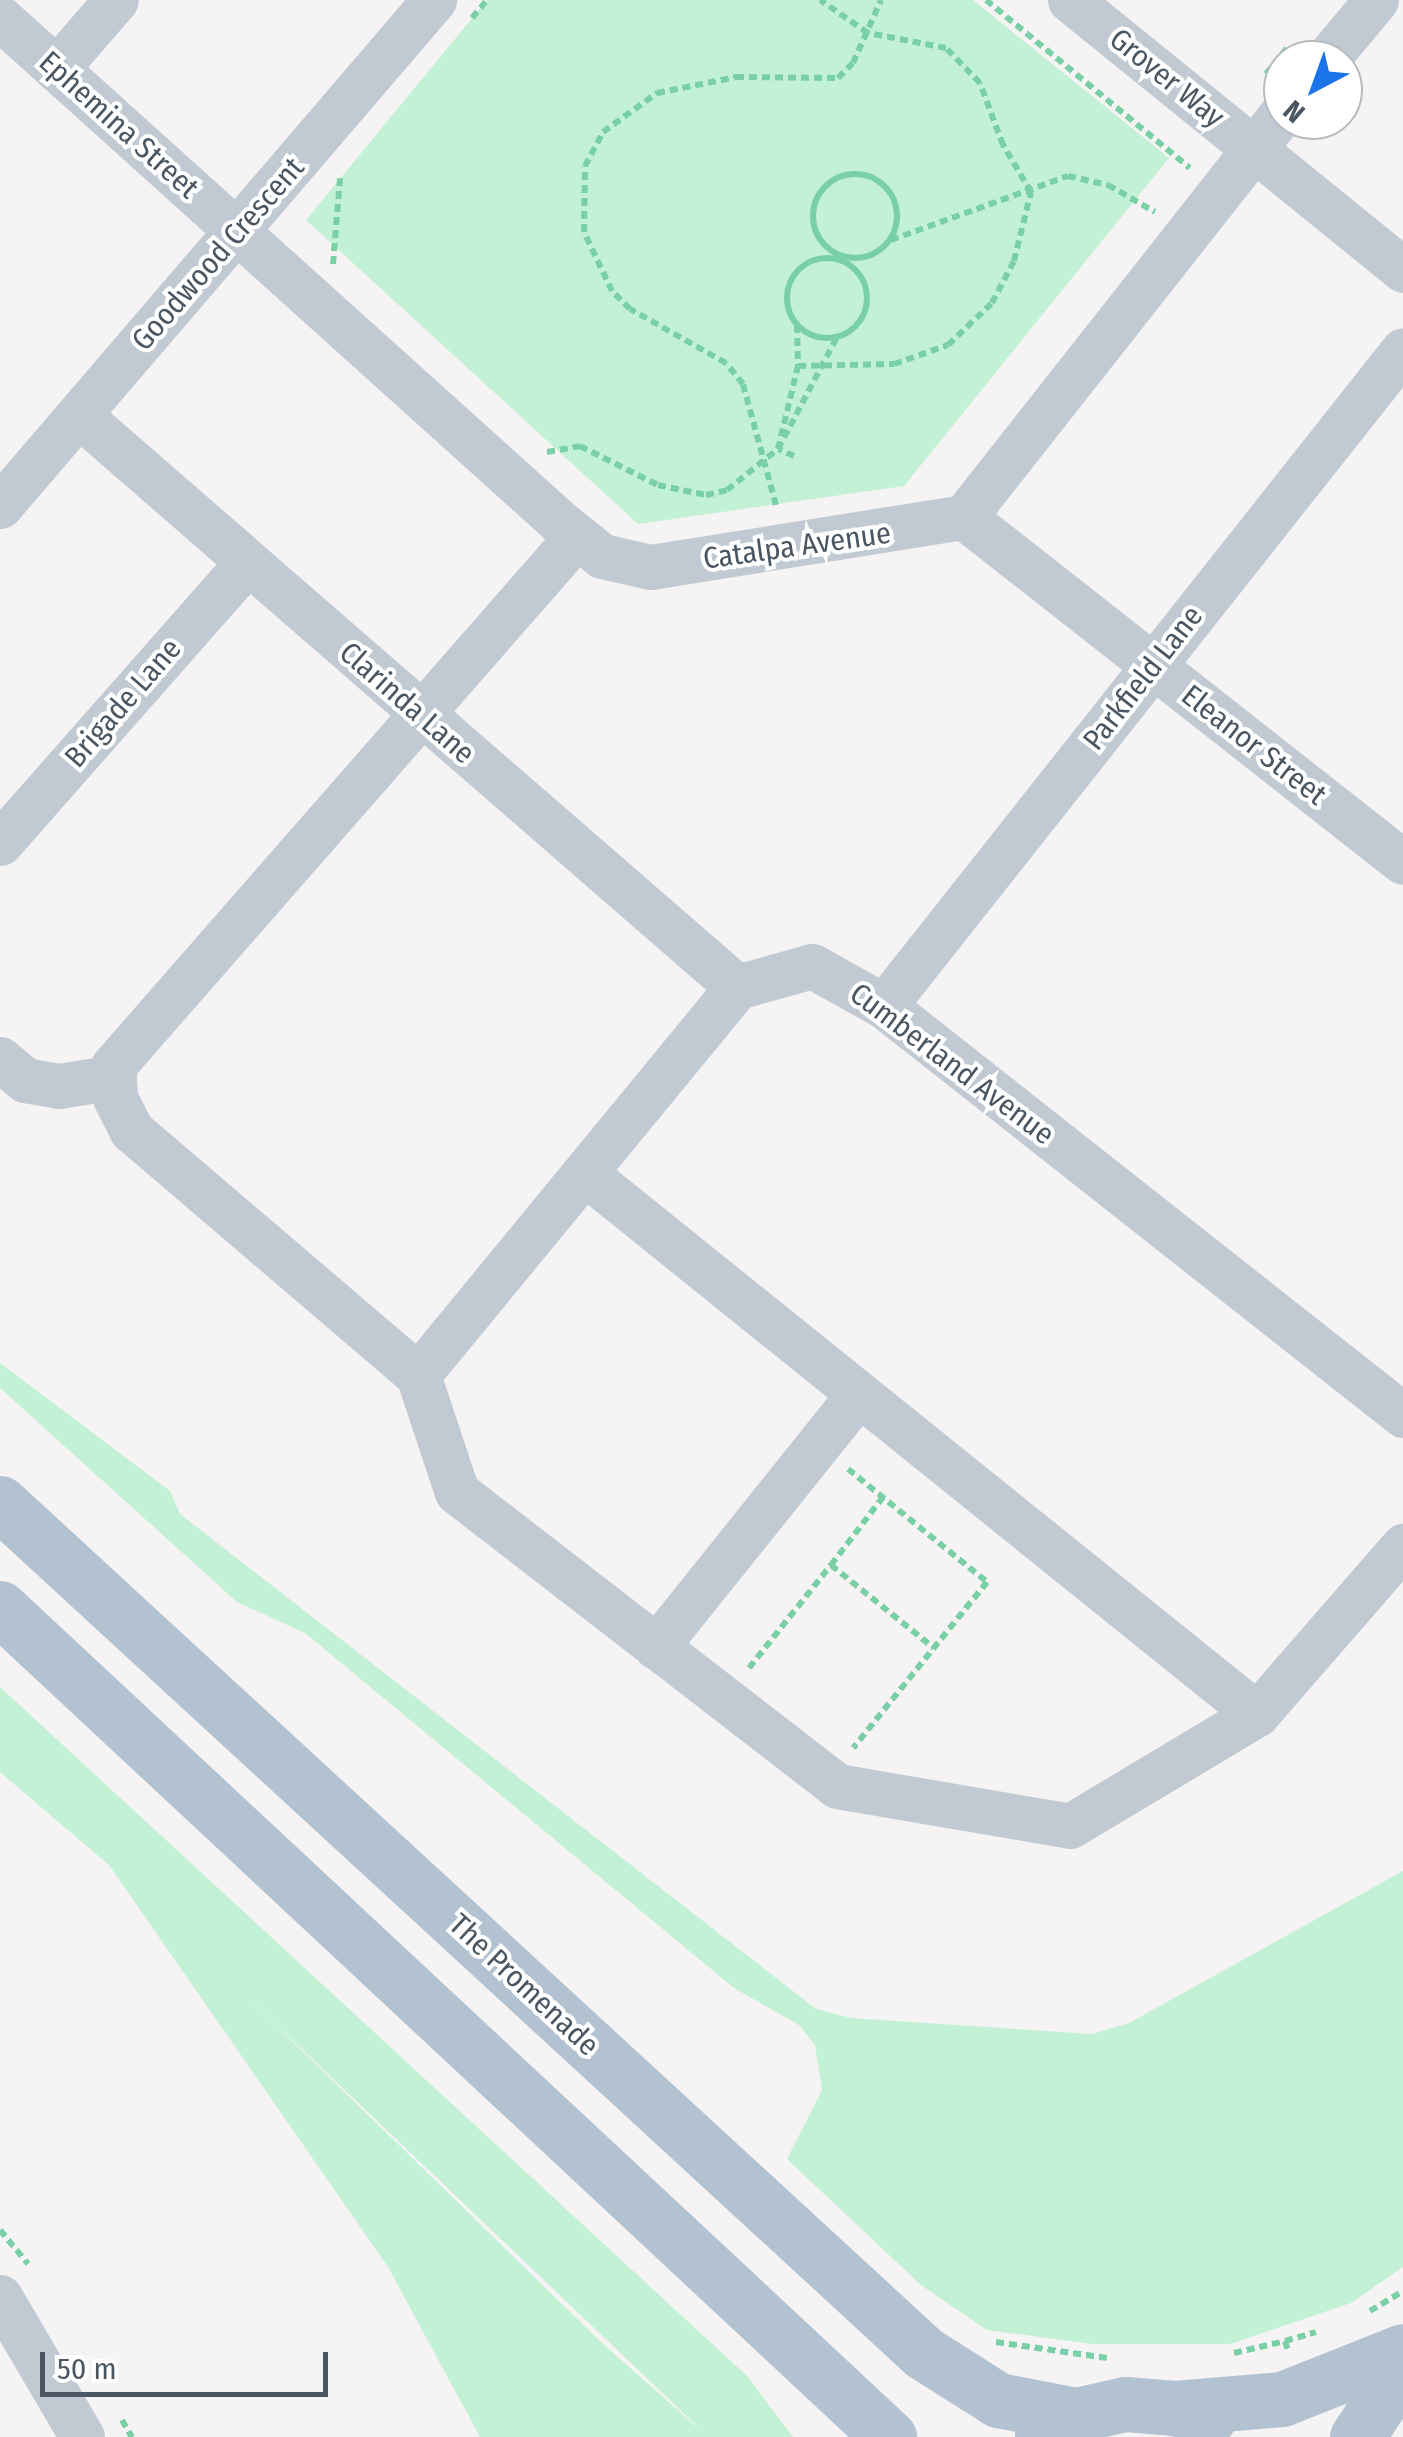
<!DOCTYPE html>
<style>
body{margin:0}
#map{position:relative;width:1403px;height:2437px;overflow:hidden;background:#f5f3f3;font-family:"Fira Sans Condensed",sans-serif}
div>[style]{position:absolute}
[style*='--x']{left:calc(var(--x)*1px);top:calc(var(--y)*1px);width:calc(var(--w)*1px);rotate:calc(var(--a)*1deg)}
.green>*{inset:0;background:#c3f1d5}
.path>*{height:6px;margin-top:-3px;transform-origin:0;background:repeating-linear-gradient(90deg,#7ad0a6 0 8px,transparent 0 13px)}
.path>.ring{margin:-3px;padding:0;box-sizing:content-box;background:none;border:6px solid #7ad0a6;border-radius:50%}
.minor>*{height:45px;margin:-22.5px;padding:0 22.5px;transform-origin:22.5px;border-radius:22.5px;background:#c1cad2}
.major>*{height:55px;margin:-27.5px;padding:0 27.5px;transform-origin:27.5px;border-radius:27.5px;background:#b3c2d1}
span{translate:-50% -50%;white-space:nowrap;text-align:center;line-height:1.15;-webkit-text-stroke:8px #fff;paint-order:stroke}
.street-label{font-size:30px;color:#4a5661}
.north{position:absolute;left:1263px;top:40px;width:100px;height:100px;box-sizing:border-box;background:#fff;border:2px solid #b7bbc0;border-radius:50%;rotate:221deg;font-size:28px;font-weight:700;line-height:40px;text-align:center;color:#4a5661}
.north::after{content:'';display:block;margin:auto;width:35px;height:45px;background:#1a73e8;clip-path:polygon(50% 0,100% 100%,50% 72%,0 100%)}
.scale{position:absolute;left:40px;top:2352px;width:288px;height:45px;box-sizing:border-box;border:5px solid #4a5661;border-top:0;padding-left:12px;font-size:30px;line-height:35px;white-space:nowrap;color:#4a5661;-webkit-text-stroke:8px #fff;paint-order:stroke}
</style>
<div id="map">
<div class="green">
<i style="clip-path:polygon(487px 0,973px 0,1169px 158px,904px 486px,638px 524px,306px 220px)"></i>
<i style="clip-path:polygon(0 1363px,170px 1491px,180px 1514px,816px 2009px,851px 2018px,1092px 2034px,1129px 2023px,1403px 1871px,1403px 2267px,1351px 2303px,1230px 2344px,1092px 2344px,987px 2330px,921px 2285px,787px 2159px,822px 2090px,815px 2045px,799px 2025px,734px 1988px,305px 1633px,237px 1602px,0 1388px)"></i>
<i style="clip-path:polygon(evenodd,0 1687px,747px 2376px,793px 2437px,480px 2437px,388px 2267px,109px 1865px,0 1772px,0 1687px,244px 1994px,698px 2427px,698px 2428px,603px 2344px,244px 1994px)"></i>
</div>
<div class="path">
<i style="--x:986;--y:0;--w:264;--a:39.5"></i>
<i style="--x:472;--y:18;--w:23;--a:-50"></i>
<i style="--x:1266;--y:74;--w:33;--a:-51"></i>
<i class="ring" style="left:813px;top:174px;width:78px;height:78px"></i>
<i style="--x:891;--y:240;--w:188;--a:-19.9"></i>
<i style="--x:1068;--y:176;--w:41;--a:12.7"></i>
<i style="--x:1108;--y:185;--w:54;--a:29.9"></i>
<i class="ring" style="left:787px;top:258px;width:74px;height:74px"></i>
<i style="--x:333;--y:264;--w:86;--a:-85.3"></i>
<i style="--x:797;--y:325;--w:41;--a:88.6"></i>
<i style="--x:798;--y:366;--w:96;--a:-1.2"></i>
<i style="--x:894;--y:364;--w:57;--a:-19.4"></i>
<i style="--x:948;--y:345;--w:61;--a:-43.7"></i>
<i style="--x:992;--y:303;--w:47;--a:-62.4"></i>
<i style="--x:1014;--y:261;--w:71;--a:-76.2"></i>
<i style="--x:1031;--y:192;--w:55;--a:-120.8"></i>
<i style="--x:1003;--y:145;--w:66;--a:-110.4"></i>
<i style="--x:980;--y:83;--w:49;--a:-134.2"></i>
<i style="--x:946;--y:48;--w:79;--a:-169.1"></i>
<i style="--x:868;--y:33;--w:58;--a:-145.5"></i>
<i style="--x:547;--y:452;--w:34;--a:-10"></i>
<i style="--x:580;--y:446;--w:87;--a:26.6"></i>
<i style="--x:658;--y:485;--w:49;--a:11.8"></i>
<i style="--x:706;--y:495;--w:22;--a:-13"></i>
<i style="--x:727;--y:490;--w:65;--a:-38.8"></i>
<i style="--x:778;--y:449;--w:127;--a:-62.2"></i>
<i style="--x:794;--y:456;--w:17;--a:-156"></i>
<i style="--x:778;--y:449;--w:85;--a:-76.5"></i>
<i style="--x:776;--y:505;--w:125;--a:-105.3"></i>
<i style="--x:743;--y:384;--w:27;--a:-129"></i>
<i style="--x:726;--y:363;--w:110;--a:-150.6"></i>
<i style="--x:630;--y:309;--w:25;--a:-135"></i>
<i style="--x:612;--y:291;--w:65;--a:-115.4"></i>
<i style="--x:584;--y:232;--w:66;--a:-89.1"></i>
<i style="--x:585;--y:166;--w:38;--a:-62"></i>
<i style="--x:603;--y:132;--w:67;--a:-35.8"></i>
<i style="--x:657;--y:93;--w:81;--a:-11.4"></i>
<i style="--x:736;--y:77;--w:102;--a:0.6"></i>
<i style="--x:838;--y:78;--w:21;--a:-45"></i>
<i style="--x:853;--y:63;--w:69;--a:-66"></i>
<i style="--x:848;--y:1469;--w:179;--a:39.1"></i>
<i style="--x:987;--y:1582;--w:213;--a:128.9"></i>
<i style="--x:831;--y:1565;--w:86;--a:-52.6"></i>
<i style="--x:749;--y:1668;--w:132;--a:-51.5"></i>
<i style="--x:831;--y:1565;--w:132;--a:38.9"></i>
<i style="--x:0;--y:2230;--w:44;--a:50.5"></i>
<i style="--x:1370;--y:2311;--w:39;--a:-31"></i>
<i style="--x:1285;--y:2341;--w:32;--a:-16"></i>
<i style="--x:996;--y:2342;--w:112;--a:8.2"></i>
<i style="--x:1234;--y:2353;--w:52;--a:-13.2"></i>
<i style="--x:1285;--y:2341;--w:10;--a:73"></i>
<i style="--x:122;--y:2420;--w:20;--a:60"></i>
</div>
<div class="minor">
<i style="--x:1070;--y:0;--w:429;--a:39"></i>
<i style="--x:0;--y:18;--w:756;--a:42"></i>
<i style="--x:562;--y:524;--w:51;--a:38.7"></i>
<i style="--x:602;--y:556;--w:50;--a:12.7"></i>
<i style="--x:651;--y:567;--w:317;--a:-9.1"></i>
<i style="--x:964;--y:517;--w:516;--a:-51.77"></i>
<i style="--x:1326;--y:60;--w:78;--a:-50.2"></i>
<i style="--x:56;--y:69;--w:91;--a:-49"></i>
<i style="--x:79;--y:415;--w:872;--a:41"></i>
<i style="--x:0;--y:506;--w:667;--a:-49.38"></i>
<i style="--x:964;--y:517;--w:558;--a:38.16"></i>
<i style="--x:577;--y:536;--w:704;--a:131.2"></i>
<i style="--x:113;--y:1066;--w:32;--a:86"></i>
<i style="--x:115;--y:1098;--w:36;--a:63"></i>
<i style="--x:131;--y:1130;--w:377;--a:40.5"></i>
<i style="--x:418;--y:1375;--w:123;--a:71.6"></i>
<i style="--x:457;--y:1492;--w:480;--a:37.7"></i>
<i style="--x:837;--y:1786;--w:236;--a:9.7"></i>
<i style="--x:1070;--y:1826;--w:218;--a:-30.9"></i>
<i style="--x:1257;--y:1714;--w:223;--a:-49"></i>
<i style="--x:0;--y:843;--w:373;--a:-48.6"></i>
<i style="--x:884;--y:1006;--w:836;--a:-51.65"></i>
<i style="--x:0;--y:1059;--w:33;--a:40"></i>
<i style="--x:25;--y:1080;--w:35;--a:10"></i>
<i style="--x:59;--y:1086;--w:56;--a:-9.3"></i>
<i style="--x:587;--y:1175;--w:860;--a:38.82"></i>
<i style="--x:418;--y:1375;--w:502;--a:-50.57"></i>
<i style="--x:737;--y:987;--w:78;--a:-15.6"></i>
<i style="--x:812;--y:966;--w:82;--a:29.1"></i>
<i style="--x:884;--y:1006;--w:661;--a:38.24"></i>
<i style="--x:656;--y:1647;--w:324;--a:-51.3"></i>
<i style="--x:0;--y:2297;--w:162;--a:59.6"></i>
</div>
<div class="major">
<i style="--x:0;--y:1503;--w:1255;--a:42.61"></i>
<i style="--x:924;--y:2353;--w:88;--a:32.4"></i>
<i style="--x:998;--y:2400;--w:79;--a:10.9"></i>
<i style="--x:0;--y:1608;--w:1216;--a:43"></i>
<i style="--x:1175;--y:2408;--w:107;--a:-4.8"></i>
<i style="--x:1282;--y:2399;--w:130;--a:-21.6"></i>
<i style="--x:1042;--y:2433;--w:38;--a:-28"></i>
<i style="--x:1076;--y:2415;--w:50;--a:-12.7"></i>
<i style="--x:1125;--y:2404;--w:50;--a:4.6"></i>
<i style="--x:1175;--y:2408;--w:35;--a:18"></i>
<i style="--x:1357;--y:2437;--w:83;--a:-56.3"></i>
</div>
<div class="street-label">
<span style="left:1167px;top:78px;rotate:39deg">Grover Way</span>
<span style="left:119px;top:125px;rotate:42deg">Ephemina Street</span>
<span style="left:218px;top:254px;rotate:-49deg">Goodwood Crescent</span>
<span style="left:797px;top:546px;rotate:-8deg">Catalpa Avenue</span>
<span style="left:1143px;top:678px;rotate:-52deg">Parkfield Lane</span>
<span style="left:123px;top:703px;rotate:-49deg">Brigade Lane</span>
<span style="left:407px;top:703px;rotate:41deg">Clarinda Lane</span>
<span style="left:1254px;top:745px;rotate:38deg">Eleanor Street</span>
<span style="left:952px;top:1064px;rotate:37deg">Cumberland Avenue</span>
<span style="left:524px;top:1985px;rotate:43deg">The Promenade</span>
</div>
<div class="north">N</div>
<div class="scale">50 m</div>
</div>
